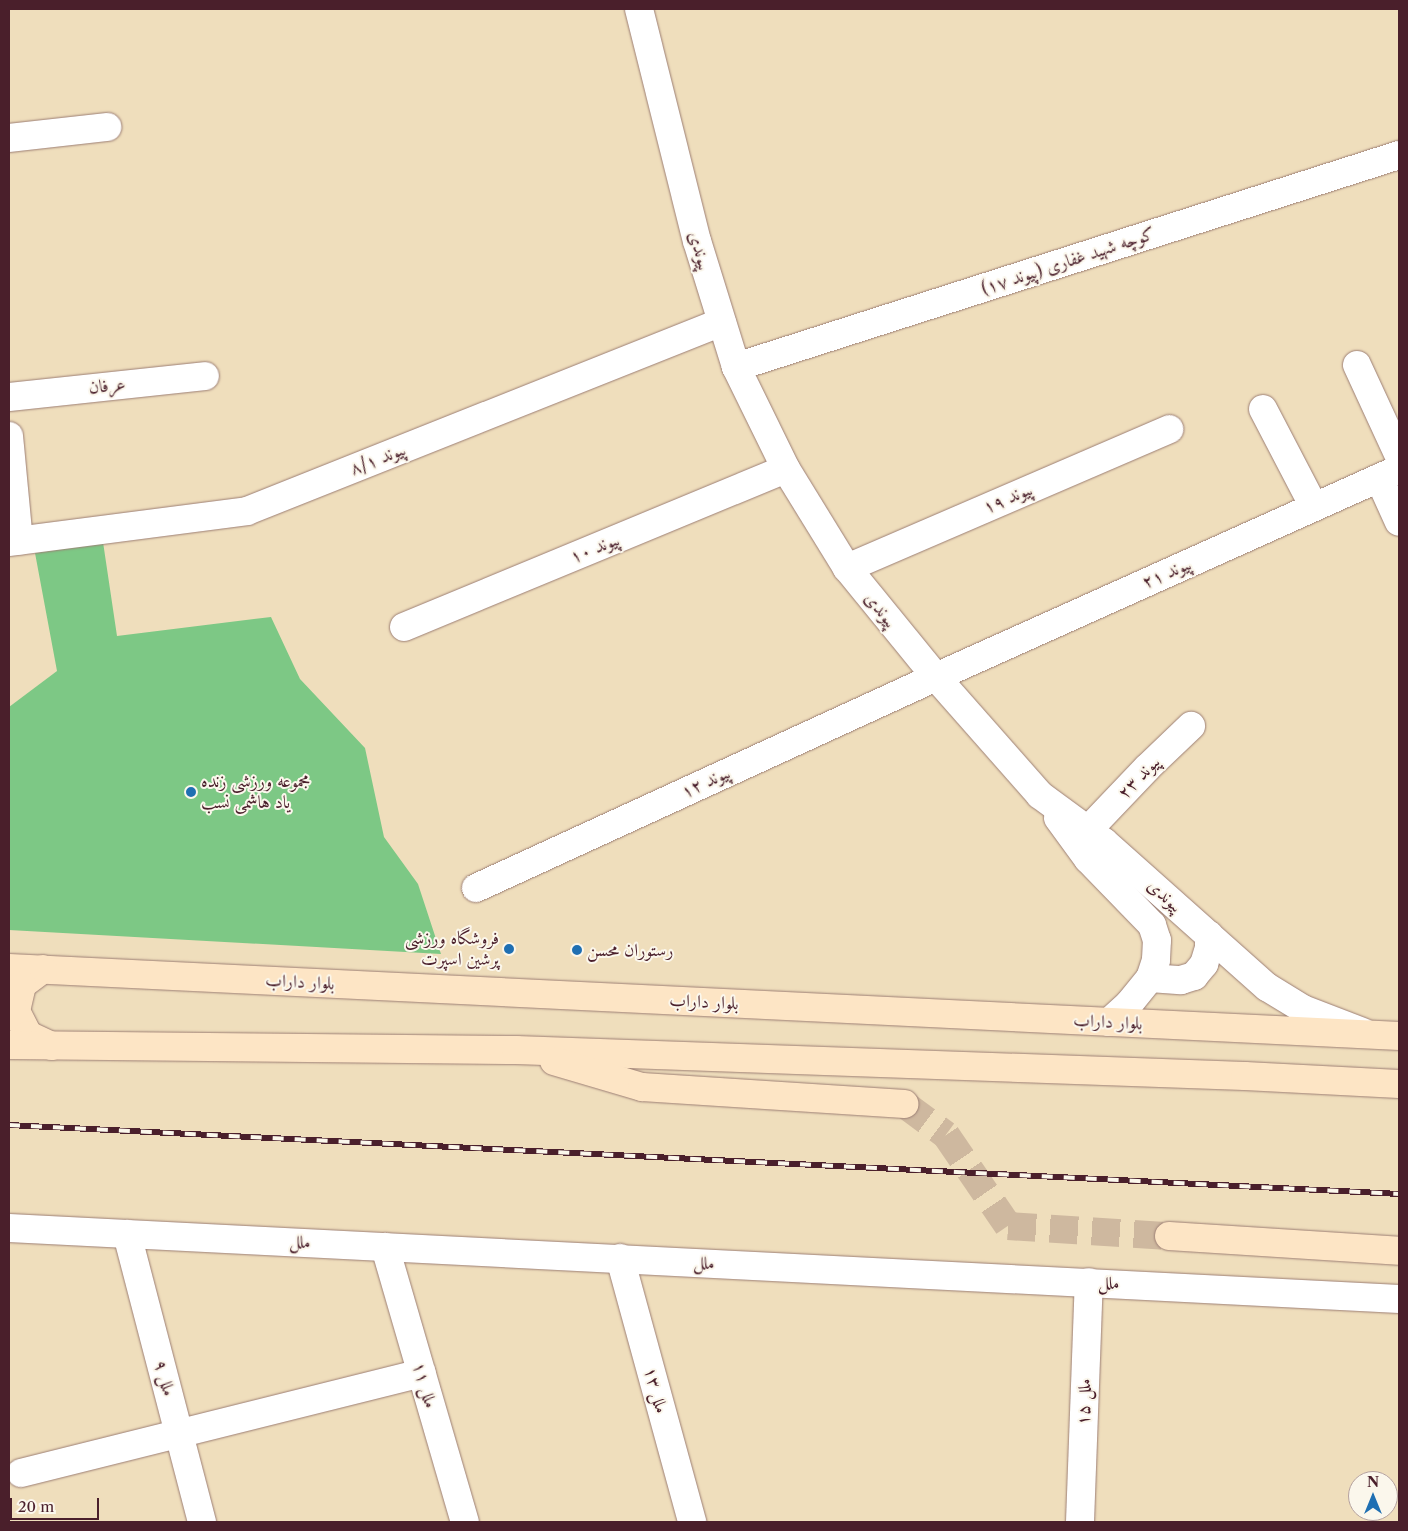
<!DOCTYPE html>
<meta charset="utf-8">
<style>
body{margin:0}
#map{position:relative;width:1408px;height:1531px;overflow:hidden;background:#efdebc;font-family:"Libre Caslon Text",Amiri,serif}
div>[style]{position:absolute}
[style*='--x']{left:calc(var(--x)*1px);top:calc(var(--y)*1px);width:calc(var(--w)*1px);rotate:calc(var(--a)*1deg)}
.green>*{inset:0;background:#7dc885}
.secondary-tunnel>*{height:28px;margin-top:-14px;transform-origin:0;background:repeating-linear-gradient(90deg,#ceb89f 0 28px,transparent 0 42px)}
.roads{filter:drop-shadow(0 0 1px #9c7e74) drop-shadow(0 0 1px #9c7e74)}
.minor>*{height:28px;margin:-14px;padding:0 14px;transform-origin:14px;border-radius:14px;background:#fff}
.tertiary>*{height:28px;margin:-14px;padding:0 14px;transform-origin:14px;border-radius:14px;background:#fff}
.secondary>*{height:28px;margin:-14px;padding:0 14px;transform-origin:14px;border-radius:14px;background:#fde5c5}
.rail>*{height:5.5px;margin-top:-2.75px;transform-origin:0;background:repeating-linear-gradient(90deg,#fbf7ec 0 11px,#4a1f2b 0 22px);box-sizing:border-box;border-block:1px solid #4a1f2b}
.dots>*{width:14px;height:14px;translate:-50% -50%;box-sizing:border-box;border:2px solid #fbf7ec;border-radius:50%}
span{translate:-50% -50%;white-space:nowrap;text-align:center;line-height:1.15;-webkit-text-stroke:4px #fbf7ec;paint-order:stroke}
.street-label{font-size:18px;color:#4a1f2b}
.poi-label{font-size:18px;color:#4a1f2b}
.left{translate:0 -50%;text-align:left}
.right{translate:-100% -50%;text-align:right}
.frame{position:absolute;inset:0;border:10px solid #4a1f2b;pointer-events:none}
.north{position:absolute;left:1348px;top:1471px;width:50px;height:50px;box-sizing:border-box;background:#fbf7ec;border:1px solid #b4a19f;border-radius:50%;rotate:0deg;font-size:14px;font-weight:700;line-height:20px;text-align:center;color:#4a1f2b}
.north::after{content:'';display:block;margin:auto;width:18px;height:22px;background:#1f6fb2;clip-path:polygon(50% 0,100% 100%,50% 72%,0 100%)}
.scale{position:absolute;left:10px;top:1498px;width:89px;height:22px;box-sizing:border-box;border:2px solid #4a1f2b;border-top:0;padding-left:6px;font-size:15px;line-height:18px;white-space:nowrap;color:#4a1f2b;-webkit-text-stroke:4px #fbf7ec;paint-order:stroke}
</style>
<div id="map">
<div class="green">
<i style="clip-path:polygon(103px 542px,117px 636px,271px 617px,300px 679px,365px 748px,384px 837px,418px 884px,441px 954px,9px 930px,9px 707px,57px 671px,35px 553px)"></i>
</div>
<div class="secondary-tunnel">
<i style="--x:904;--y:1104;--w:52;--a:36.4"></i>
<i style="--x:946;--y:1135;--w:110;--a:55.7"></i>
<i style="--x:1008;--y:1226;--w:161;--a:3.6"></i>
</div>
<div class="roads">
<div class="minor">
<i style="--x:9;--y:138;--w:99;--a:-6.4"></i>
<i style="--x:1357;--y:365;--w:100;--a:65.2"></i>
<i style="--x:736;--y:367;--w:696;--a:-17.73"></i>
<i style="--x:9;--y:397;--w:197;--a:-6.1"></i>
<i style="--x:1263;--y:409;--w:110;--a:62.5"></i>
<i style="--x:9;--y:436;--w:105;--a:84.6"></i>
<i style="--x:1379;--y:478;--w:48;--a:65.6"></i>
<i style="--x:9;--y:542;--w:240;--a:-7.4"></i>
<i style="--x:247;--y:511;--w:511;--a:-21.7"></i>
<i style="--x:847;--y:568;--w:351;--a:-23.3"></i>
<i style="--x:404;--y:627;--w:413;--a:-22.5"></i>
<i style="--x:1088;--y:830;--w:86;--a:-46.4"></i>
<i style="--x:1147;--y:768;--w:61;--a:-43.7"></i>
<i style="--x:476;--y:888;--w:506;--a:-24.64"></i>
<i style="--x:936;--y:677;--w:508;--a:-24.19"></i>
<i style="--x:9;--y:1228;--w:1392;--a:2.92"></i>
<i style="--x:127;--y:1234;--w:298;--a:75.4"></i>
<i style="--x:385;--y:1247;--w:286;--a:73.8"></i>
<i style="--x:620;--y:1258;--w:274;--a:74.7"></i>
<i style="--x:21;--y:1473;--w:413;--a:-14"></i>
<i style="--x:1080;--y:1522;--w:240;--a:-87.9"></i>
</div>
<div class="tertiary">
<i style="--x:639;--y:9;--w:239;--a:76"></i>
<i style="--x:697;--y:241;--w:132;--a:72.8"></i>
<i style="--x:736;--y:367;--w:114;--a:63.9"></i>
<i style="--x:786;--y:469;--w:116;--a:58.4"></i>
<i style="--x:847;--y:568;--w:141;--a:50.8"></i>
<i style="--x:936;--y:677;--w:157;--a:48.6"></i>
<i style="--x:1040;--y:795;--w:79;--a:36.3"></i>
<i style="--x:1104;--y:842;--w:218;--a:41.7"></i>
<i style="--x:1267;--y:987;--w:42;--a:31.4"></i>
<i style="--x:1303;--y:1009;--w:64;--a:21"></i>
<i style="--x:1058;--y:818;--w:51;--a:53.8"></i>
<i style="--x:1088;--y:859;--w:92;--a:45.9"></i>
<i style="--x:1152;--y:925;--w:16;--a:72"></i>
<i style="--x:1157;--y:940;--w:20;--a:93"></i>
<i style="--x:1156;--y:960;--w:19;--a:108"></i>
<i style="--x:1150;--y:978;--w:33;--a:129"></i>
<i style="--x:1129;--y:1004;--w:27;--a:138"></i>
<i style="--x:1150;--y:978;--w:31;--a:4"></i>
<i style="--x:1181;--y:980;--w:14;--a:-17"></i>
<i style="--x:1194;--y:976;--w:16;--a:-50"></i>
<i style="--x:1204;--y:964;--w:17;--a:-73"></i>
<i style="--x:1209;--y:948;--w:13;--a:-90"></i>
</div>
<div class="secondary">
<i style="--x:9;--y:968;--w:1392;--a:2.8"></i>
<i style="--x:43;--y:969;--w:26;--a:143"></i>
<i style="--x:22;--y:985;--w:27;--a:103"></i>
<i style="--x:16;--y:1011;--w:27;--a:63"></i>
<i style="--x:28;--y:1035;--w:26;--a:25"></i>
<i style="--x:9;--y:1045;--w:507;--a:0.57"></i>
<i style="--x:516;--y:1050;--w:729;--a:2.04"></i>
<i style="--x:1245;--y:1076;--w:154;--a:3"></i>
<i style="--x:554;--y:1061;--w:92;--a:16.5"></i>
<i style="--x:642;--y:1087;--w:263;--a:3.7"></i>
<i style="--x:1169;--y:1236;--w:230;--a:3.7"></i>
</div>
</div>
<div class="rail">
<i style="--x:9;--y:1125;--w:1392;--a:2.84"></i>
</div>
<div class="dots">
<i style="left:191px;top:792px;background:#1f6fb2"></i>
<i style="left:509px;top:949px;background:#1f6fb2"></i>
<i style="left:577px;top:950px;background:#1f6fb2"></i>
</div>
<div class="street-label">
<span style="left:700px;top:251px;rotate:74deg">پیوندی</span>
<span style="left:1068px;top:261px;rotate:-18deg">کوچه شهید غفاری (پیوند ۱۷)</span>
<span style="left:107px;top:386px;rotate:-6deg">عرفان</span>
<span style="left:378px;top:459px;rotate:-22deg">پیوند ۸/۱</span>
<span style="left:1008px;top:498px;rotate:-23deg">پیوند ۱۹</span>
<span style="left:595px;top:548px;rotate:-22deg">پیوند ۱۰</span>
<span style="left:1167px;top:573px;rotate:-24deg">پیوند ۲۱</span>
<span style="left:881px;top:610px;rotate:51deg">پیوندی</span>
<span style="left:1139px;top:777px;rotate:-46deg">پیوند ۲۳</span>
<span style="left:706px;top:782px;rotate:-25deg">پیوند ۱۲</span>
<span style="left:1165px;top:896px;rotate:42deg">پیوندی</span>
<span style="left:300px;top:982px;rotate:3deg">بلوار داراب</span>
<span style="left:704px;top:1002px;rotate:3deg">بلوار داراب</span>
<span style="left:1108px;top:1022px;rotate:3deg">بلوار داراب</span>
<span style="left:300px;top:1242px;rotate:3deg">ملل</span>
<span style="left:704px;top:1263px;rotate:3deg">ملل</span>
<span style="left:1109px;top:1283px;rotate:3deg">ملل</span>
<span style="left:165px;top:1378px;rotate:75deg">ملل ۹</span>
<span style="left:425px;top:1385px;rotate:74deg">ملل ۱۱</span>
<span style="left:656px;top:1390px;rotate:75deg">ملل ۱۳</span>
<span style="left:1084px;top:1402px;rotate:-88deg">ملل ۱۵</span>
</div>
<div class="poi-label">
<span class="left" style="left:201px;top:792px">مجموعه ورزشی زنده<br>یاد هاشمی نسب</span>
<span class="right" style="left:499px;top:949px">فروشگاه ورزشی<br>پرشین اسپرت</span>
<span class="left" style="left:587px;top:950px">رستوران محسن</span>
</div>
<div class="frame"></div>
<div class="north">N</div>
<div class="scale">20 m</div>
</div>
